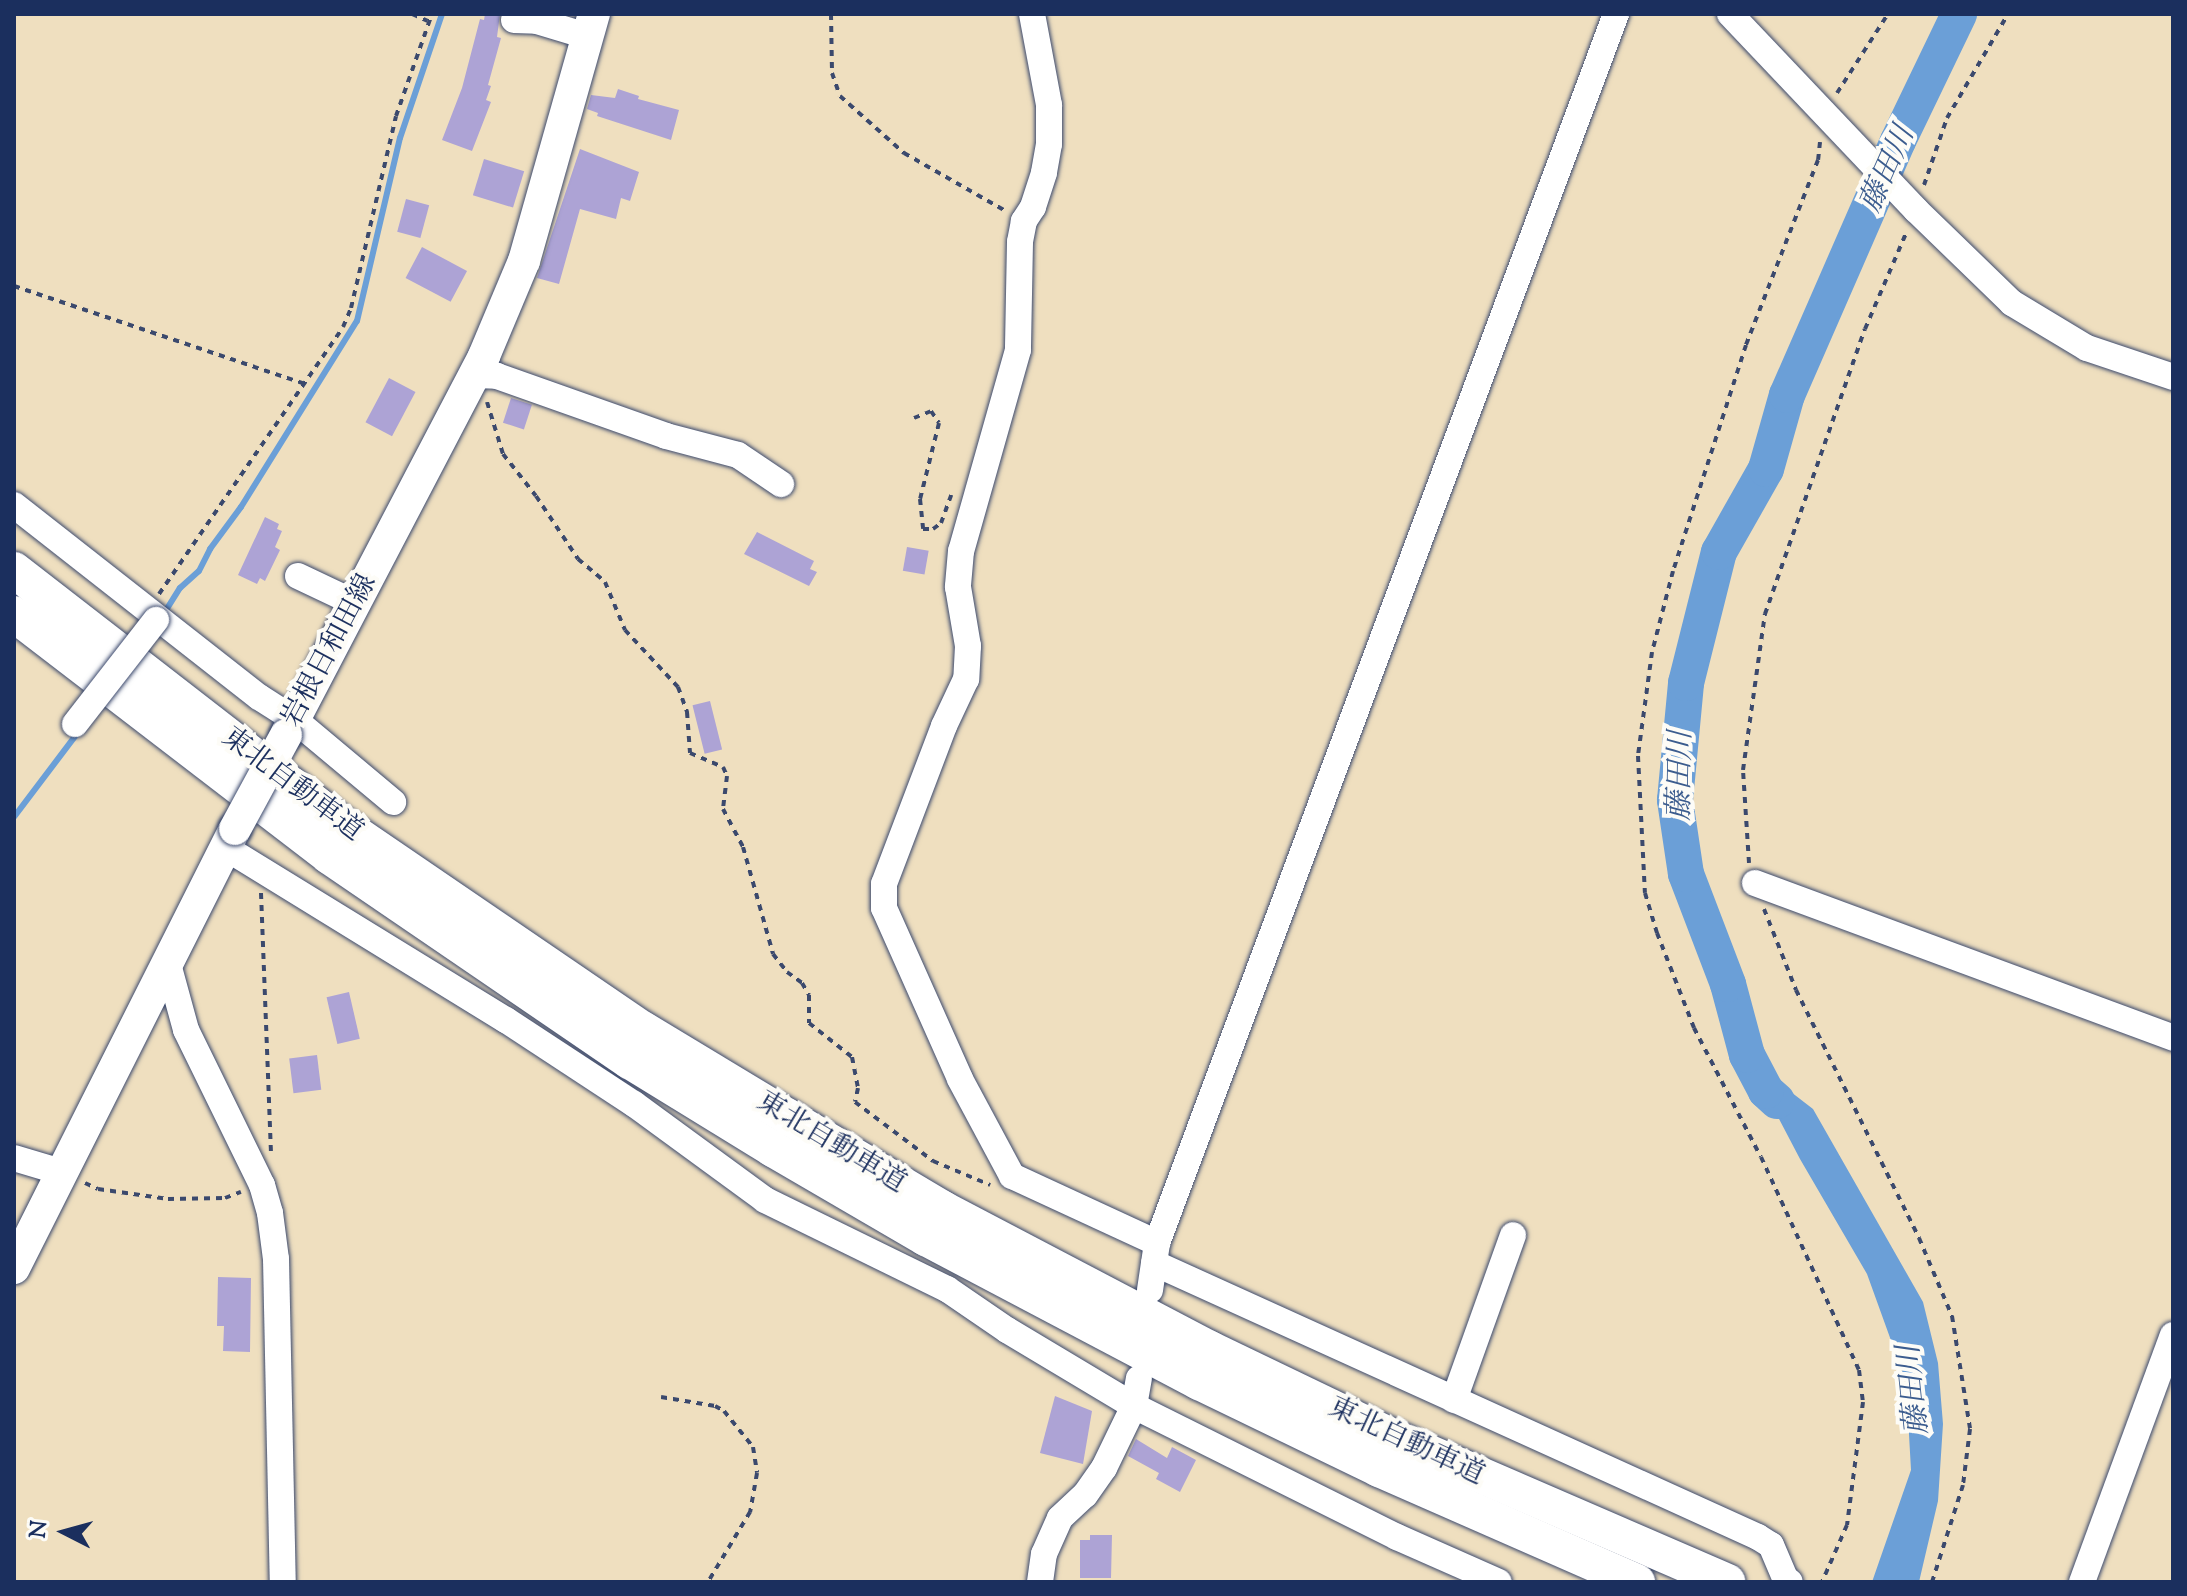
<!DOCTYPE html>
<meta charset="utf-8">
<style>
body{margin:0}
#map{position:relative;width:2187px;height:1596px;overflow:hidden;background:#efdfbf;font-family:"Sorts Mill Goudy","Noto Serif JP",serif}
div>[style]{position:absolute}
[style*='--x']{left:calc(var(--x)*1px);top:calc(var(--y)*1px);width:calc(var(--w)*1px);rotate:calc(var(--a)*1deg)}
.water>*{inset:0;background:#6b9fd7}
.stream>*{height:6px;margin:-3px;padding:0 3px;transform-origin:3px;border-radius:3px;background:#6b9fd7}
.river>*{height:36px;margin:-18px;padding:0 18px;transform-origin:18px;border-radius:18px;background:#6b9fd7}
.building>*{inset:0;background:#ada3d5;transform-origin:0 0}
.path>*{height:4px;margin-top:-2px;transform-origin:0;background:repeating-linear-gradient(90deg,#3b496d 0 6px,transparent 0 12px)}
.roads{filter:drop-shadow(0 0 2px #3b496d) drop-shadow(0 0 2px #3b496d)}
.minor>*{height:26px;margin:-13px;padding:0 13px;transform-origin:13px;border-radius:13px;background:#fff}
.major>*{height:32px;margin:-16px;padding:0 16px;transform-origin:16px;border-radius:16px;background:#fff}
.highway>*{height:36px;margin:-18px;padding:0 18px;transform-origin:18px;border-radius:18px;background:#fff}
.bridges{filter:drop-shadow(0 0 2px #3b496d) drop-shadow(0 0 2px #3b496d)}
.minor-bridge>*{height:26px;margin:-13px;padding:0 13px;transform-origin:13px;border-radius:13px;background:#fff}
.major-bridge>*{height:32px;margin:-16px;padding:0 16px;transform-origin:16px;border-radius:16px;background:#fff}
span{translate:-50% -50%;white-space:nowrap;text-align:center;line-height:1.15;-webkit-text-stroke:8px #fdfcf7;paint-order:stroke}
.street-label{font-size:28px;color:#1b2f5e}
.water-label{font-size:30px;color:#3b5c8e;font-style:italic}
.frame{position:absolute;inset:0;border:16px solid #1b2f5e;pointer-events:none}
.north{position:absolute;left:24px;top:1492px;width:80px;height:80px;-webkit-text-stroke:6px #fdfcf7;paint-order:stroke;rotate:276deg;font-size:22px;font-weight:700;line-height:32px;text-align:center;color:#1b2f5e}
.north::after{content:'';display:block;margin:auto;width:28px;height:36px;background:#1b2f5e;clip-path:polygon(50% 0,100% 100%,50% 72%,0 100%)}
</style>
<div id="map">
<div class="water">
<i style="clip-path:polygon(1747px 1058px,1813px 1109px,1923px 1302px,1938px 1363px,1943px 1424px,1938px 1501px,1919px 1582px,1872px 1582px,1911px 1470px,1906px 1382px,1867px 1274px,1800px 1159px)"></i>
</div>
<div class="stream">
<i style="--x:163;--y:615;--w:32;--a:-58"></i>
<i style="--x:180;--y:588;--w:25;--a:-42"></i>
<i style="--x:199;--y:571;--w:25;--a:-63"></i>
<i style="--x:210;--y:549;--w:52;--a:-53.6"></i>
<i style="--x:241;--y:507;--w:219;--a:-58.1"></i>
<i style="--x:357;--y:321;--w:188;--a:-76.8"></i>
<i style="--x:400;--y:138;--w:131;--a:-71.3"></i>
<i style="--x:14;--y:817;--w:108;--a:-52.9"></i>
</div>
<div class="river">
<i style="--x:1777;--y:1101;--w:15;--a:-138"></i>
<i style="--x:1766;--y:1091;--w:41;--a:-117.8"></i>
<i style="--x:1747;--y:1055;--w:73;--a:-105"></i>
<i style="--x:1728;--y:984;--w:118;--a:-110.9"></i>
<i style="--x:1686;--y:874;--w:75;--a:-98.5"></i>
<i style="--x:1675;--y:800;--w:118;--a:-84.6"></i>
<i style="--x:1686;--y:683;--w:135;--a:-75.9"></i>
<i style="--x:1719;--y:552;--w:95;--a:-60.5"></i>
<i style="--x:1766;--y:469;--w:77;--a:-74.2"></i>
<i style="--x:1787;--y:395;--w:277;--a:-66.4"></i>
<i style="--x:1898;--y:141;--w:141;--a:-64.3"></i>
</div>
<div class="building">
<i style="clip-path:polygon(485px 14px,500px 14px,497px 37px,501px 38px,488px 85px,491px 86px,486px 100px,491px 102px,472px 151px,442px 140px,462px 88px,480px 19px,484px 20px)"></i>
<i style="clip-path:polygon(618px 89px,639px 96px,638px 99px,679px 110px,671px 140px,597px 116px,598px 113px,587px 109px,591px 95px,615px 98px)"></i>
<i style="clip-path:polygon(580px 149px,639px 172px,630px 201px,621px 198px,616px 219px,580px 209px,559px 284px,537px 278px)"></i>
<i style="left:484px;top:159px;width:42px;height:38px;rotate:17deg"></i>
<i style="left:406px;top:199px;width:24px;height:34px;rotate:15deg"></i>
<i style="left:422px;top:247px;width:51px;height:35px;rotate:28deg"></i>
<i style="left:389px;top:378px;width:30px;height:50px;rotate:28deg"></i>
<i style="left:511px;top:398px;width:22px;height:26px;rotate:18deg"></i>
<i style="clip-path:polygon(265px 517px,279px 524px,277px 529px,282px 531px,275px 547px,280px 550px,265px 581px,260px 578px,257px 584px,238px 575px)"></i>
<i style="clip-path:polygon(757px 532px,814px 561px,810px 569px,817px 572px,809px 586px,744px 554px)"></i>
<i style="left:907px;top:547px;width:22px;height:24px;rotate:10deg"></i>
<i style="left:710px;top:701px;width:50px;height:18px;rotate:76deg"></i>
<i style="left:349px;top:992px;width:48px;height:23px;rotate:77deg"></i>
<i style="left:317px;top:1055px;width:35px;height:28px;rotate:83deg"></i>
<i style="clip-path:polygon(218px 1277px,251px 1278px,250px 1352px,223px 1351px,224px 1326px,217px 1326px)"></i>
<i style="clip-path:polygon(1055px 1396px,1092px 1411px,1083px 1464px,1040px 1453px)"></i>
<i style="clip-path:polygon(1136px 1439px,1167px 1458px,1172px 1447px,1196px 1460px,1180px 1492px,1156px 1479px,1159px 1473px,1128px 1456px)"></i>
<i style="clip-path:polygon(1090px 1535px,1112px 1535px,1111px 1578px,1080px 1578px,1080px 1540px,1090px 1540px)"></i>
</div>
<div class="path">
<i style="--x:412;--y:14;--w:17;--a:24"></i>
<i style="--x:831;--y:14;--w:59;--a:89"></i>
<i style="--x:832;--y:73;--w:24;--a:71"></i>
<i style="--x:840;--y:96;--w:86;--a:41.7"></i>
<i style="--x:904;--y:153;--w:115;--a:29.7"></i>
<i style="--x:1837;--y:93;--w:94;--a:-57.2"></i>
<i style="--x:1820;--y:142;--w:18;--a:96"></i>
<i style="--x:1818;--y:160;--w:199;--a:111.3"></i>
<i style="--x:1746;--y:345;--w:237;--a:107.9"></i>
<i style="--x:1673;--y:571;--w:84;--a:104.5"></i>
<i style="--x:1652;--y:652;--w:105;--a:97.7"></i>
<i style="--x:1638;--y:756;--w:137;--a:87.1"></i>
<i style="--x:1645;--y:893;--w:42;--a:73.3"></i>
<i style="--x:1657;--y:933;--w:102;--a:68.7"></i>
<i style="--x:1694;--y:1028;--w:145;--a:62.6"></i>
<i style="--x:1761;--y:1157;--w:234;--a:65.3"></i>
<i style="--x:1859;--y:1370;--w:32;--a:83"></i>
<i style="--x:1863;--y:1402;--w:124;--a:97.4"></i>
<i style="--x:1847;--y:1525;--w:62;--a:113.7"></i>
<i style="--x:1924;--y:185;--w:71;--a:-71.1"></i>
<i style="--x:1947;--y:118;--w:121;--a:-59.6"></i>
<i style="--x:14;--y:286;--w:307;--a:18.6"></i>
<i style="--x:487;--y:402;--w:54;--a:72.9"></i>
<i style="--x:503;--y:454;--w:53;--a:51.8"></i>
<i style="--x:536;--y:496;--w:76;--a:56.3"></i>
<i style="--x:578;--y:559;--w:35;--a:40"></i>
<i style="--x:605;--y:582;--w:52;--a:67.4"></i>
<i style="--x:625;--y:630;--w:78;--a:47.1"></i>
<i style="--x:678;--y:687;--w:27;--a:70"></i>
<i style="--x:687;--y:712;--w:41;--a:85.8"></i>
<i style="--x:690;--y:753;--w:36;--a:23"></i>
<i style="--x:723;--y:767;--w:10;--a:66"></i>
<i style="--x:727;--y:776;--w:33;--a:97"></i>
<i style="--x:723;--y:809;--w:43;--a:62.2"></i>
<i style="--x:743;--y:847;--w:111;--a:74.3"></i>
<i style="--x:773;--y:954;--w:23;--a:52"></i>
<i style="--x:787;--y:972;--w:19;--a:36"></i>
<i style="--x:802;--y:983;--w:14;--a:60"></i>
<i style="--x:809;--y:995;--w:28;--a:90"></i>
<i style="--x:809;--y:1023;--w:55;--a:38.3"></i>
<i style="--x:852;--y:1057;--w:32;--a:79"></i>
<i style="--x:858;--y:1088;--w:14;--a:102"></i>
<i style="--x:855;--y:1102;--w:98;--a:37.1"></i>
<i style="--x:933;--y:1161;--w:62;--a:22.8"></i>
<i style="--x:914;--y:418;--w:18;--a:-22"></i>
<i style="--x:931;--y:411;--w:14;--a:56"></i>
<i style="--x:939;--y:423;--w:78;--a:104"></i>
<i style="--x:920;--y:499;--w:30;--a:84"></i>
<i style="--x:923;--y:529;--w:10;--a:0"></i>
<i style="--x:933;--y:529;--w:10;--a:-37"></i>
<i style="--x:941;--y:523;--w:30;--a:-70"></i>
<i style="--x:159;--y:594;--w:324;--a:-55.4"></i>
<i style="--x:343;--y:327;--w:21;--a:-67"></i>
<i style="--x:351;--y:308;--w:197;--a:-76.8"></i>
<i style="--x:396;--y:116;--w:108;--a:-70.6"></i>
<i style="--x:1749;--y:863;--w:93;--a:-93.7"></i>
<i style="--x:1743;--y:770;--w:158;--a:-82"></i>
<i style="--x:1765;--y:614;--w:302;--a:-70.7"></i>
<i style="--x:1865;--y:329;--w:107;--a:-66.8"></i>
<i style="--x:261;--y:893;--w:259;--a:87.8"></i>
<i style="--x:1764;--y:909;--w:87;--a:68.4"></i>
<i style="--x:1796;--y:990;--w:277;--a:63.6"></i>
<i style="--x:1919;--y:1238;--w:85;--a:67.1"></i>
<i style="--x:1952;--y:1316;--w:114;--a:80.9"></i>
<i style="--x:1970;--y:1429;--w:56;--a:97.1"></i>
<i style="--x:1963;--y:1485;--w:102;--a:107.7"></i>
<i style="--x:85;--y:1183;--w:14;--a:25"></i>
<i style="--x:98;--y:1189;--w:71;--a:8.1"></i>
<i style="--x:168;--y:1199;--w:57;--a:-1"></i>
<i style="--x:225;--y:1198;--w:17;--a:-21"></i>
<i style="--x:661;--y:1397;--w:55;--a:9.5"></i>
<i style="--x:715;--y:1406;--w:10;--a:29"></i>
<i style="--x:724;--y:1411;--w:46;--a:51.1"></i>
<i style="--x:753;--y:1447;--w:26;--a:81"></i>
<i style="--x:757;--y:1473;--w:40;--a:100"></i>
<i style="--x:750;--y:1512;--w:82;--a:121"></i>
</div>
<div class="roads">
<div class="minor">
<i style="--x:1032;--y:14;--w:93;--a:79.4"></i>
<i style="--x:1049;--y:105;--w:39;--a:90"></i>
<i style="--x:1049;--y:144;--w:29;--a:100"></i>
<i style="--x:1044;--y:173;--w:36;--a:108"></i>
<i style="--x:1033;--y:207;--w:17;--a:123"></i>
<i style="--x:1024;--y:221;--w:21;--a:101"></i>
<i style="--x:1020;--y:242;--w:108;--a:91.1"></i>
<i style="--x:1018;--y:350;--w:209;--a:105.8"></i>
<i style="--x:961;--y:551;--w:36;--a:95"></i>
<i style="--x:958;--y:587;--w:60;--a:80.4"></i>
<i style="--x:968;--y:646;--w:33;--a:93"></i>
<i style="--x:966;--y:679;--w:52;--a:115.1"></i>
<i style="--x:944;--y:726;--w:169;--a:110.8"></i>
<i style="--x:884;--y:884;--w:24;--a:90"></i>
<i style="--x:884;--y:908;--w:187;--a:66"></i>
<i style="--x:960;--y:1079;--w:110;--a:61.8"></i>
<i style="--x:1012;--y:1176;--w:160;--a:24.8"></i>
<i style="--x:1730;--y:14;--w:270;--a:46.5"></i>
<i style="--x:1916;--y:210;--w:134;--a:44.1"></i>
<i style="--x:2012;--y:303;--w:87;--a:31"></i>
<i style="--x:2087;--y:348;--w:91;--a:18.6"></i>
<i style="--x:514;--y:20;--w:23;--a:2"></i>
<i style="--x:537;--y:21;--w:52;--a:16.7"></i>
<i style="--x:474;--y:375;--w:23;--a:2"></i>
<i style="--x:497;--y:376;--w:179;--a:19.5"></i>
<i style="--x:666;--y:436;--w:74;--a:14.8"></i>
<i style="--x:738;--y:455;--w:52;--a:34"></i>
<i style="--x:14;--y:505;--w:311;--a:38.1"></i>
<i style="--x:259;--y:697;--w:43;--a:32.6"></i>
<i style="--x:295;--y:720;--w:128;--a:39.9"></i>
<i style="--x:298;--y:576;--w:63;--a:25.3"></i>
<i style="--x:226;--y:848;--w:329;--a:31.6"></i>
<i style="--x:506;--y:1020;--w:153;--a:33.3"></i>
<i style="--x:634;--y:1104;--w:162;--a:36.2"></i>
<i style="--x:765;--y:1200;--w:203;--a:26.1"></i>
<i style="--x:947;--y:1289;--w:73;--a:34.3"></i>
<i style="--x:1007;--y:1330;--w:148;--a:30.9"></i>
<i style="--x:1134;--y:1406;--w:294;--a:26.5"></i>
<i style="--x:1397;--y:1537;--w:111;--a:23.8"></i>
<i style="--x:1755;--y:883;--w:446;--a:20.3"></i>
<i style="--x:168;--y:964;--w:68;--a:74.7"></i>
<i style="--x:186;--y:1030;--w:173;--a:63.9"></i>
<i style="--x:262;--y:1185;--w:29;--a:74"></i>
<i style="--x:270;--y:1213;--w:46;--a:82.6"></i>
<i style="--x:276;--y:1259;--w:323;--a:88.8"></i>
<i style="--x:14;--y:1158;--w:49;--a:16.6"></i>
<i style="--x:1154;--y:1263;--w:663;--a:24.4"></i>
<i style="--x:1758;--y:1537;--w:15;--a:32"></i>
<i style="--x:1771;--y:1545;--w:36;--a:67"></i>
<i style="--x:1785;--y:1578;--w:6;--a:39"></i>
<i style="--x:1150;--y:1290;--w:48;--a:-81.5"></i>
<i style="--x:1157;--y:1243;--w:1312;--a:-69.52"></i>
<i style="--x:1454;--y:1400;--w:175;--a:-70.3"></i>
<i style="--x:1040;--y:1582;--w:28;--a:-82"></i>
<i style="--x:1044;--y:1554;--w:39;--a:-66"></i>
<i style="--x:1060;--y:1518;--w:34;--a:-43"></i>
<i style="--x:1085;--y:1495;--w:33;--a:-55"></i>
<i style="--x:1104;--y:1468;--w:69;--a:-64.2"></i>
<i style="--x:1134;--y:1406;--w:28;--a:-80"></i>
<i style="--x:2082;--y:1582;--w:263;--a:-69.8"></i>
</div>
<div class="major">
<i style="--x:286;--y:735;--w:428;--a:-62.4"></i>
<i style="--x:484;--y:356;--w:103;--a:-67.2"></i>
<i style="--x:524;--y:261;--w:257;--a:-74.2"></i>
<i style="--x:14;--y:1268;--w:491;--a:-63.3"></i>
</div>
<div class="highway">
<i style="--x:14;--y:570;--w:416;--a:37.8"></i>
<i style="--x:343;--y:825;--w:364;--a:34.3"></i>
<i style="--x:644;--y:1030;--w:168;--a:31.1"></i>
<i style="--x:788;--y:1117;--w:180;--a:30.7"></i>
<i style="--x:943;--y:1209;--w:301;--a:27.7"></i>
<i style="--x:1210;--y:1349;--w:208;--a:25.7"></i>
<i style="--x:1397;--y:1439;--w:360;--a:23.4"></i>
<i style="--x:14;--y:614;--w:397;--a:37.5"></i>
<i style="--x:329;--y:856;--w:364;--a:34.3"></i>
<i style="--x:630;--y:1061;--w:168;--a:31.6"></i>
<i style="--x:773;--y:1149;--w:177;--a:30.2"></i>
<i style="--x:926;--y:1238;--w:309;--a:27.8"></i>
<i style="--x:1199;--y:1382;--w:200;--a:25.8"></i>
<i style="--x:1379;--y:1469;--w:282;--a:23.7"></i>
</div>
</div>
<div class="bridges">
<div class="minor-bridge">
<i style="--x:75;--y:724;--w:132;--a:-52.1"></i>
</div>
<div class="major-bridge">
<i style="--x:235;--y:829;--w:107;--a:-61.5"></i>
</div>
</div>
<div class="street-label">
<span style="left:330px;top:651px;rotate:-62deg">岩根日和田線</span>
<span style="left:292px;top:785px;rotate:37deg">東北自動車道</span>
<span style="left:831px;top:1143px;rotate:31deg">東北自動車道</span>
<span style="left:1406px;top:1442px;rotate:25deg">東北自動車道</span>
</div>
<div class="water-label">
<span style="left:1889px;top:170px;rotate:-66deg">藤田川</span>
<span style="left:1682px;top:776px;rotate:-89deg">藤田川</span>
<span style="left:1915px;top:1390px;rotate:-96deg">藤田川</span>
</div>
<div class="frame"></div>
<div class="north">N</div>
</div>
